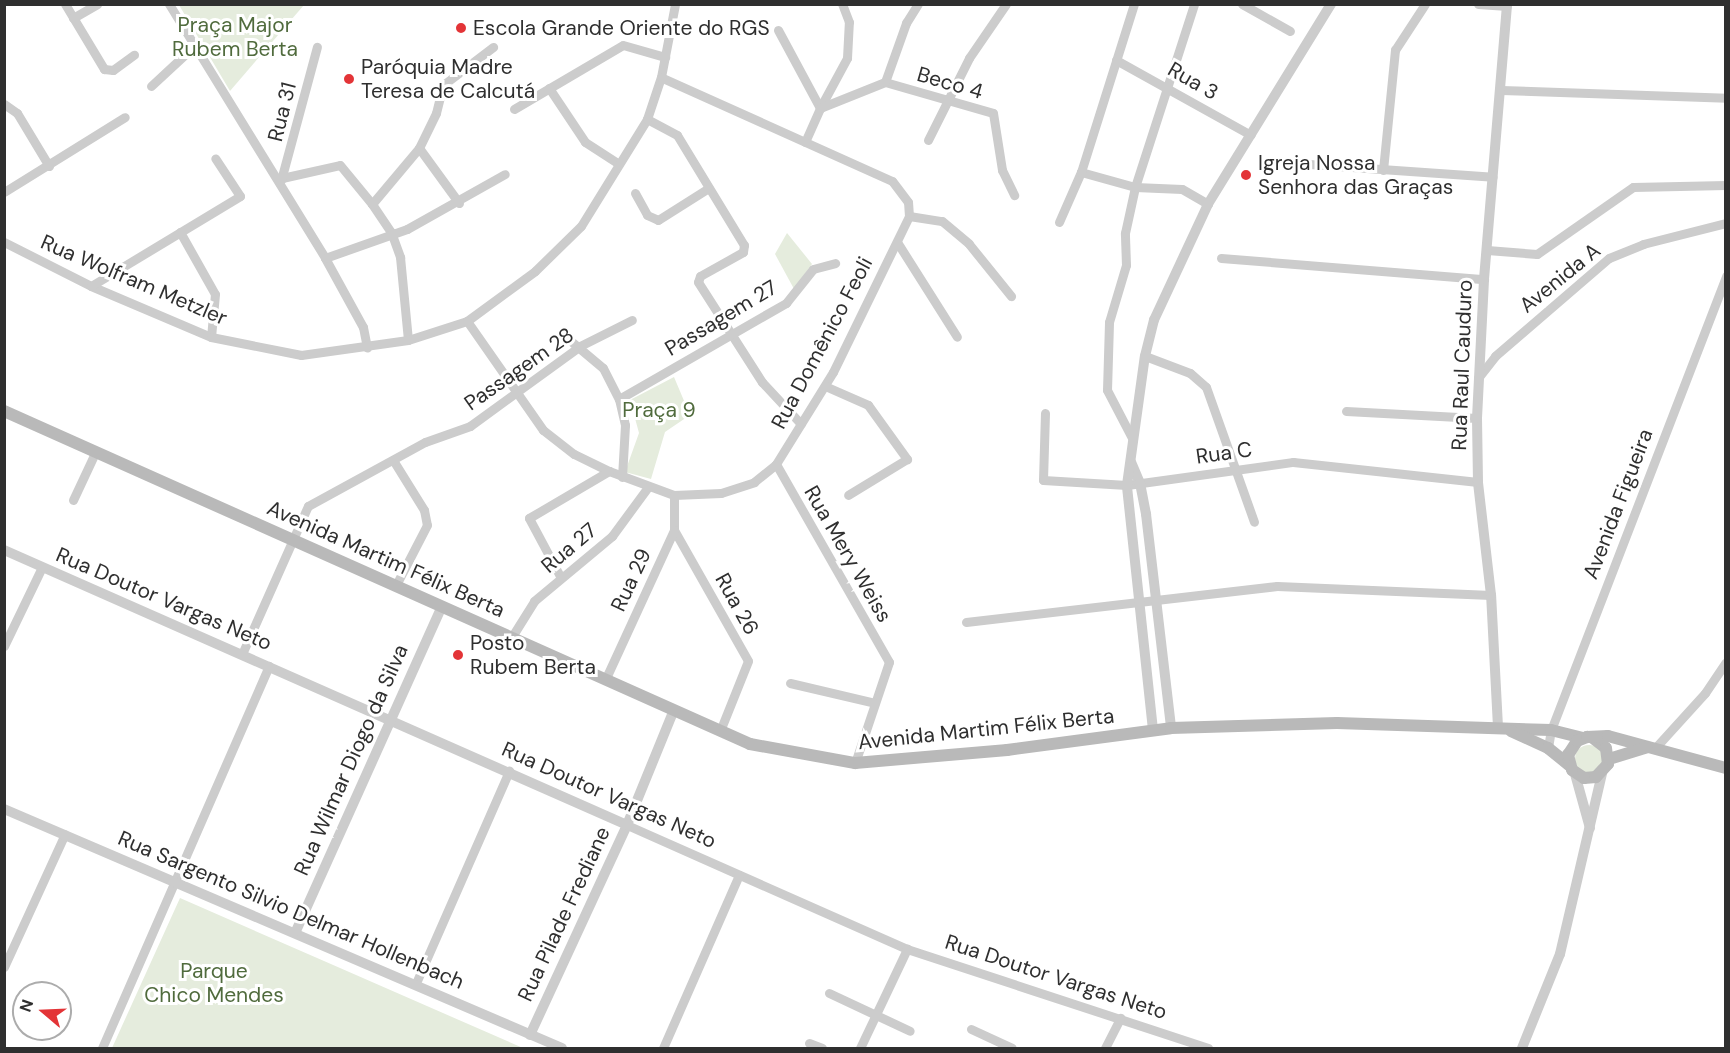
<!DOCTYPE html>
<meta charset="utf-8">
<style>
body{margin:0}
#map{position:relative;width:1730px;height:1053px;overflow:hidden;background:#fff;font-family:"DM Sans",sans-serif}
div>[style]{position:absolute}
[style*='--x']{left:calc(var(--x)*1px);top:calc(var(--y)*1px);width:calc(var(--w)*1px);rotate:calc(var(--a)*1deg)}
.green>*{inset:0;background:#e5ecdd}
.round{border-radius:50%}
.minor>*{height:9px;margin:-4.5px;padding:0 4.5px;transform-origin:4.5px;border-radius:4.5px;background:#ccc}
.tertiary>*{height:10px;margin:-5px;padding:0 5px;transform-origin:5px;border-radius:5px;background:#ccc}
.secondary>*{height:12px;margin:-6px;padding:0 6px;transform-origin:6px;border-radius:6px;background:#b9b9b9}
.dots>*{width:16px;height:16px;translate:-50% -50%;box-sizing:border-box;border:3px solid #fff;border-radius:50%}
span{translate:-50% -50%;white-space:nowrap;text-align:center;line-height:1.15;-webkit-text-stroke:6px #fff;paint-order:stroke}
.park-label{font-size:21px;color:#506b3d}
.poi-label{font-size:21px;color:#2f2f2f}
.left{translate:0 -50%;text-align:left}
.street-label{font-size:21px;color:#2f2f2f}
.frame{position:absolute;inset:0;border:6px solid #2f2f2f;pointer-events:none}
.north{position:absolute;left:12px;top:981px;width:60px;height:60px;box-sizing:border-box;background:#fff;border:2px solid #acacac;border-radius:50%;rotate:289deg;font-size:16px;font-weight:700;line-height:24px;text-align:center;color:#2f2f2f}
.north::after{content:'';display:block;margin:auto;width:21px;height:27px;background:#e33437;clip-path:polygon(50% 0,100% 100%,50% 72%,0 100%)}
</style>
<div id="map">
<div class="green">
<i style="clip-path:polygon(179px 5px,304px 5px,230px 91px)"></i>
<i style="clip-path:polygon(787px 233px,812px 264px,794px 289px,775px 254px)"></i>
<i style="clip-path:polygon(674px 377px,690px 415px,665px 432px,651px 479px,625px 472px,639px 433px,630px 400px)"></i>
<i class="round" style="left:1575px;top:745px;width:28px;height:28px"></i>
<i style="clip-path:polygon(180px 898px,324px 961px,523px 1048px,112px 1048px)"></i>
</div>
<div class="minor">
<i style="--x:65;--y:4;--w:76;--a:59"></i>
<i style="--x:104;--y:69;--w:9;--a:6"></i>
<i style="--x:113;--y:70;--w:26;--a:-36"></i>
<i style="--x:169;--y:4;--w:298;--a:58.4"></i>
<i style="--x:325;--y:258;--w:79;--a:61.2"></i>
<i style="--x:363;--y:327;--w:21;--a:79"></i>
<i style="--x:1242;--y:4;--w:55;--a:29.4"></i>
<i style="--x:1478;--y:4;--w:29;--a:4"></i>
<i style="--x:73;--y:18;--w:28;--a:-30"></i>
<i style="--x:778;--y:30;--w:89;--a:61.7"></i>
<i style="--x:1116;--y:60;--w:154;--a:29.1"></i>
<i style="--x:885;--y:82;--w:112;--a:16"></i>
<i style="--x:993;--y:113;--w:58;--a:81"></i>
<i style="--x:1002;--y:170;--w:28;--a:64"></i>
<i style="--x:151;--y:86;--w:59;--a:-42.9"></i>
<i style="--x:549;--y:88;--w:65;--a:56.3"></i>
<i style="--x:585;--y:142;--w:40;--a:32.9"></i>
<i style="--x:1501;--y:90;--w:225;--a:2"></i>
<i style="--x:4;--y:104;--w:16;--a:35"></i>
<i style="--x:17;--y:113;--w:62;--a:58.9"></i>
<i style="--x:820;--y:108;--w:57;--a:-61.6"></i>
<i style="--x:847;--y:58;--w:36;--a:-87"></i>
<i style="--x:849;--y:22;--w:19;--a:-111"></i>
<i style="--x:514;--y:109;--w:126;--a:-30.4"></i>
<i style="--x:623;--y:45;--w:44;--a:15.9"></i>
<i style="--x:647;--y:119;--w:34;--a:28"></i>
<i style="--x:677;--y:135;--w:129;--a:58.7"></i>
<i style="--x:744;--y:245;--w:7;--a:98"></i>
<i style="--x:743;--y:252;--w:49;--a:150.8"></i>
<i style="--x:700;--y:276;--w:6;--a:108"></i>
<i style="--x:698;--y:282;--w:119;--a:57.4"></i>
<i style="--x:762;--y:382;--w:57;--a:47.1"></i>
<i style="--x:928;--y:140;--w:92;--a:-63.4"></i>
<i style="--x:969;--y:58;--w:65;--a:-55.6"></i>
<i style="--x:805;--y:142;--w:37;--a:-66"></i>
<i style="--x:820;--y:108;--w:70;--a:-21.8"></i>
<i style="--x:885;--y:82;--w:63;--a:-70.4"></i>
<i style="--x:906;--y:23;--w:22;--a:-58"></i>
<i style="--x:1309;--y:164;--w:184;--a:4"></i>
<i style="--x:1383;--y:170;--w:121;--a:-84.3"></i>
<i style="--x:1395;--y:50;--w:55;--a:-56.9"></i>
<i style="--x:1081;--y:172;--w:56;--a:15.5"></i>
<i style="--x:1135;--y:187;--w:47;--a:2.4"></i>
<i style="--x:1182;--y:189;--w:30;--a:30"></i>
<i style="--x:282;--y:178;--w:59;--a:-12.6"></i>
<i style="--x:340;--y:165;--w:50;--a:50.6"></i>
<i style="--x:372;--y:204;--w:34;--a:56"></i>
<i style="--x:391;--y:232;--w:27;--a:70"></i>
<i style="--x:400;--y:257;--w:83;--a:84.5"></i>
<i style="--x:281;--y:180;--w:138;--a:-74.9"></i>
<i style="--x:4;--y:192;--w:142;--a:-31.8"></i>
<i style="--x:635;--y:193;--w:25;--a:61"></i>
<i style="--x:647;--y:215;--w:12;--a:24"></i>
<i style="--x:658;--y:220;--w:58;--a:-32.3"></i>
<i style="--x:459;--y:203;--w:68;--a:-126"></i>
<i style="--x:419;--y:148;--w:39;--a:-64"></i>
<i style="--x:436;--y:113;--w:29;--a:-76"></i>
<i style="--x:443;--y:85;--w:63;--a:-37.2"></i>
<i style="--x:372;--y:204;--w:73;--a:-50"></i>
<i style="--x:909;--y:216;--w:33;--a:9"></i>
<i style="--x:942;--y:221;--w:35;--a:40"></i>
<i style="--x:969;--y:244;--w:67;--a:51.1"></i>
<i style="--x:1059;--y:222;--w:55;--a:-66.3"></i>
<i style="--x:1081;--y:172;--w:176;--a:-72.5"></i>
<i style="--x:180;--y:232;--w:71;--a:60.6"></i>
<i style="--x:215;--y:294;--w:43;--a:95.3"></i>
<i style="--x:4;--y:242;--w:97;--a:26.8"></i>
<i style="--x:91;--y:286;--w:130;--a:23"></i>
<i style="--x:211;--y:337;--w:92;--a:11.3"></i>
<i style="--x:301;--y:355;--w:108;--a:-8"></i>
<i style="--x:408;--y:340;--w:62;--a:-17.9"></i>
<i style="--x:467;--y:321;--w:84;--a:-36.3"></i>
<i style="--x:535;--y:271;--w:64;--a:-44.4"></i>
<i style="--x:581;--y:226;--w:126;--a:-58.3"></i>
<i style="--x:647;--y:119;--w:44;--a:-71.6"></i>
<i style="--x:661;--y:77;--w:74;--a:-79.1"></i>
<i style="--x:897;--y:242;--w:112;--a:57.7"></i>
<i style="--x:1487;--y:250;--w:50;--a:4.6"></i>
<i style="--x:1537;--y:254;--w:117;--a:-34.9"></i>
<i style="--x:1633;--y:187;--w:93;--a:-1.2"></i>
<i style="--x:325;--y:258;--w:87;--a:-19.5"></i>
<i style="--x:407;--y:229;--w:112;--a:-29.3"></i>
<i style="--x:1221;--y:258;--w:264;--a:4.6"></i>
<i style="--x:91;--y:286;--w:174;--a:-31.1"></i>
<i style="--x:240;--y:196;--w:45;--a:-123.3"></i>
<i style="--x:467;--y:321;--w:133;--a:55.1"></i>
<i style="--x:543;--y:430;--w:39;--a:38"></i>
<i style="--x:574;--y:454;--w:39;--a:26"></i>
<i style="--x:609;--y:471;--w:69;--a:20.3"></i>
<i style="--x:674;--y:495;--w:47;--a:-2.4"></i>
<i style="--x:721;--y:493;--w:35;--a:-18"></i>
<i style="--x:754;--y:482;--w:28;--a:-39"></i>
<i style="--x:776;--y:464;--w:108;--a:-58.2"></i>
<i style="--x:833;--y:372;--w:174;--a:-64"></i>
<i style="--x:909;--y:216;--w:14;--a:-94"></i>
<i style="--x:908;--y:202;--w:26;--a:-127"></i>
<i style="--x:892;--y:181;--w:253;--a:-155.8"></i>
<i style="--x:572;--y:342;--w:40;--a:40"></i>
<i style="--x:603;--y:368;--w:35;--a:63"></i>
<i style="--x:619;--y:399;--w:27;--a:77"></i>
<i style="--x:625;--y:425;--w:52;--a:93.3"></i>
<i style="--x:1145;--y:356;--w:48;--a:20.7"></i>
<i style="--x:1190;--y:373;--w:21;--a:41"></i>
<i style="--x:1206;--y:387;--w:143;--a:70.4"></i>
<i style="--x:1478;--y:378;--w:28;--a:-52"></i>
<i style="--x:1495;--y:356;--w:150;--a:-40.7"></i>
<i style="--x:1609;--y:258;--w:37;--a:-22"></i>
<i style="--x:1643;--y:244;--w:86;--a:-14.2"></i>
<i style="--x:825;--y:386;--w:47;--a:23.8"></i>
<i style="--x:868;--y:405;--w:67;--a:54.2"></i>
<i style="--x:907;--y:459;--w:69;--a:148.6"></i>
<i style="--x:619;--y:399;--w:193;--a:-29.9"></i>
<i style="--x:786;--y:303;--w:43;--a:-51.5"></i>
<i style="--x:813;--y:269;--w:23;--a:-15"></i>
<i style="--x:1346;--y:411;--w:131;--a:3.1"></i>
<i style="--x:1045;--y:413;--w:67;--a:91.7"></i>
<i style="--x:1043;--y:480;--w:84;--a:3.4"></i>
<i style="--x:1127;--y:485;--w:168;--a:-7.9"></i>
<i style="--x:1293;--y:462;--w:186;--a:6.2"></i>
<i style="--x:1132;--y:438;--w:54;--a:-117.5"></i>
<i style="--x:1107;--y:390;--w:68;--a:-88.3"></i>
<i style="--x:1109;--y:322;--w:59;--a:-73.4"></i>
<i style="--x:1126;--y:265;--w:32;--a:-92"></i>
<i style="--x:1125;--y:233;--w:47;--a:-77.7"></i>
<i style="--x:1135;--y:187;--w:192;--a:-72.1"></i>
<i style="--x:393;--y:460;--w:59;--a:58.2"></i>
<i style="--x:424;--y:510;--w:15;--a:79"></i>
<i style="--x:427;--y:525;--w:68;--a:117.3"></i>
<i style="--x:776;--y:464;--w:228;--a:60.3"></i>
<i style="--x:889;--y:662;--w:107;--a:108.6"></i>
<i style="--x:674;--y:495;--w:35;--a:90"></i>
<i style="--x:674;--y:530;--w:150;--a:60.5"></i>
<i style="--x:748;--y:661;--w:75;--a:111.8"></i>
<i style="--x:73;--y:500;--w:52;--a:-64.9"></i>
<i style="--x:561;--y:578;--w:68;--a:-118.1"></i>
<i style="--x:529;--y:518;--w:93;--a:-30.4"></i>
<i style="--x:966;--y:622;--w:313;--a:-6.6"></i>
<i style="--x:1277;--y:586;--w:214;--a:2.4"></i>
<i style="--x:513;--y:635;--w:40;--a:-58"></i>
<i style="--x:534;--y:601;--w:102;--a:-39.8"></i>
<i style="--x:612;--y:536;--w:61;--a:-53.7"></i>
<i style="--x:4;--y:646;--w:88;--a:-64.3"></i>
<i style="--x:242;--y:654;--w:162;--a:-66"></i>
<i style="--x:308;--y:506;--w:133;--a:-28.7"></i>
<i style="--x:425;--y:442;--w:48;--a:-19.6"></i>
<i style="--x:470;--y:426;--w:136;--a:-36"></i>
<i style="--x:580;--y:346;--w:58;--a:-26.6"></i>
<i style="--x:606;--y:678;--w:163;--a:-65.3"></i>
<i style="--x:790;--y:683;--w:87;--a:13.2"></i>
<i style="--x:1656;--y:747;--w:73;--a:-47.8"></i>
<i style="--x:1705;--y:693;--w:37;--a:-56"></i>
<i style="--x:1548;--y:748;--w:18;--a:-81"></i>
<i style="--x:1551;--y:730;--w:487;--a:-68.9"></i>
<i style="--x:627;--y:825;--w:306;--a:23.9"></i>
<i style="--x:907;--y:949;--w:317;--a:18.2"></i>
<i style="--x:4;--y:967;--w:146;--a:-65.4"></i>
<i style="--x:416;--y:983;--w:232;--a:-66.3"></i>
<i style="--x:829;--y:993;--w:89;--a:25.1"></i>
<i style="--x:971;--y:1029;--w:45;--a:24.9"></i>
<i style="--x:809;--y:1043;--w:14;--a:21"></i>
<i style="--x:102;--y:1048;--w:417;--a:-66.4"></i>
<i style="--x:663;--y:1048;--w:189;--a:-66.3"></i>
<i style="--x:860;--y:1048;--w:110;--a:-64.6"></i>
<i style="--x:1105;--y:1048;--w:34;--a:-63"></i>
</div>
<div class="tertiary">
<i style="--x:1131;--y:462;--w:23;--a:67"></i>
<i style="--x:1140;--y:483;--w:32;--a:79"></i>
<i style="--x:1146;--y:514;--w:215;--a:83.3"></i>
<i style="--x:4;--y:550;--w:681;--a:23.82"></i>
<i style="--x:1498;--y:727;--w:132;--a:-93"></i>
<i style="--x:1491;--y:595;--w:114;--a:-96.6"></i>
<i style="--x:1478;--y:482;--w:64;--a:-90.9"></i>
<i style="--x:1477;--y:418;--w:139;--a:-87.1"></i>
<i style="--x:1484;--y:279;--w:276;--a:-85.2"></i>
<i style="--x:1153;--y:730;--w:246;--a:-96.1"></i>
<i style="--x:1127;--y:485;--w:130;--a:-82.1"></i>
<i style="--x:1145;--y:356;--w:37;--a:-76"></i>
<i style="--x:1154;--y:320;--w:128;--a:-65"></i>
<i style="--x:1208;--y:204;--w:235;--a:-58.4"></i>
<i style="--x:1575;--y:774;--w:56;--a:74.5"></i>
<i style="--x:4;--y:809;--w:607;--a:23.19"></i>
<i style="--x:296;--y:931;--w:356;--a:-65.8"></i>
<i style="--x:530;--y:1035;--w:231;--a:-65.2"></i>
<i style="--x:627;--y:825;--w:124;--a:-67.8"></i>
<i style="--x:1522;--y:1048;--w:101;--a:-68"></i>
<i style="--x:1560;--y:954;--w:186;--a:-76.9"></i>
</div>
<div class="secondary">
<i style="--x:4;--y:411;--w:817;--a:24.06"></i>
<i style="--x:750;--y:744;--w:107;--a:10.3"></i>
<i style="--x:855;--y:763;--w:153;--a:-4.9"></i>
<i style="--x:1007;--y:750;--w:165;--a:-7.6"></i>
<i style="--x:1171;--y:728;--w:166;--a:-1.7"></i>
<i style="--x:1337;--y:723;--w:214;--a:1.9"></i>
<i style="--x:1551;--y:730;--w:32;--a:14"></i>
<i style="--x:1511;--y:731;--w:41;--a:24.7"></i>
<i style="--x:1548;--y:748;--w:27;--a:39"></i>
<i style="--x:1593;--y:738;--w:16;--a:38"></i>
<i style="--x:1606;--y:748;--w:16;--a:83"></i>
<i style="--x:1608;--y:764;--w:18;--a:133"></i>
<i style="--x:1596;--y:777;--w:12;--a:175"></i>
<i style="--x:1584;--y:778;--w:14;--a:-146"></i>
<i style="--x:1572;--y:770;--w:16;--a:-105"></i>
<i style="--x:1568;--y:755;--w:17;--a:-57"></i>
<i style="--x:1577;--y:741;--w:11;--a:-22"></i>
<i style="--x:1587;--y:737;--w:21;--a:-3"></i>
<i style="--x:1608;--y:736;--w:122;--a:15.2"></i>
<i style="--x:1609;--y:759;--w:39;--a:-17"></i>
</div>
<div class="dots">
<i style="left:461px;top:28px;background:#e33437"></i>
<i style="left:349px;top:79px;background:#e33437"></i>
<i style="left:1246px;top:175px;background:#e33437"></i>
<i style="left:458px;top:655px;background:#e33437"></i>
</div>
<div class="park-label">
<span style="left:235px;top:37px">Praça Major<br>Rubem Berta</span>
<span style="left:659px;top:410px">Praça 9</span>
<span style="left:214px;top:983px">Parque<br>Chico Mendes</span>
</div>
<div class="poi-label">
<span class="left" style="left:473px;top:28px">Escola Grande Oriente do RGS</span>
<span class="left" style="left:361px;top:79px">Paróquia Madre<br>Teresa de Calcutá</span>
<span class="left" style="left:1258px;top:175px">Igreja Nossa<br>Senhora das Graças</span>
<span class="left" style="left:470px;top:655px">Posto<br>Rubem Berta</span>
</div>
<div class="street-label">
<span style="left:1193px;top:81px;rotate:30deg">Rua 3</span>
<span style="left:950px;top:83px;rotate:16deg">Beco 4</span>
<span style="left:282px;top:112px;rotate:-76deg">Rua 31</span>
<span style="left:1560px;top:278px;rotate:-39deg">Avenida A</span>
<span style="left:134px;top:280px;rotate:23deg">Rua Wolfram Metzler</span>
<span style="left:721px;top:318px;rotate:-31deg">Passagem 27</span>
<span style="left:822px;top:343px;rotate:-62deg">Rua Domênico Feoli</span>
<span style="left:1462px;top:365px;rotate:-88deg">Rua Raul Cauduro</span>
<span style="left:519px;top:369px;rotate:-35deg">Passagem 28</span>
<span style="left:1224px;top:453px;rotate:-8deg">Rua C</span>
<span style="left:1618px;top:504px;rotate:-69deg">Avenida Figueira</span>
<span style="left:569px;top:548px;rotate:-40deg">Rua 27</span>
<span style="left:848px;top:554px;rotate:60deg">Rua Mery Weiss</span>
<span style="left:386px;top:559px;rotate:24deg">Avenida Martim Félix Berta</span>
<span style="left:631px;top:580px;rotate:-65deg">Rua 29</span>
<span style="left:164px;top:599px;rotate:23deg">Rua Doutor Vargas Neto</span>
<span style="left:737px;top:604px;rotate:61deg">Rua 26</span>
<span style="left:986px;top:729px;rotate:-6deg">Avenida Martim Félix Berta</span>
<span style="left:351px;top:760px;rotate:-66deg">Rua Wilmar Diogo da Silva</span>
<span style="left:609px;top:795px;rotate:24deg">Rua Doutor Vargas Neto</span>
<span style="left:291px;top:910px;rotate:23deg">Rua Sargento Silvio Delmar Hollenbach</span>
<span style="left:564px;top:914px;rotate:-65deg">Rua Pilade Frediane</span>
<span style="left:1056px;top:977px;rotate:18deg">Rua Doutor Vargas Neto</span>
</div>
<div class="frame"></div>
<div class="north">N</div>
</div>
